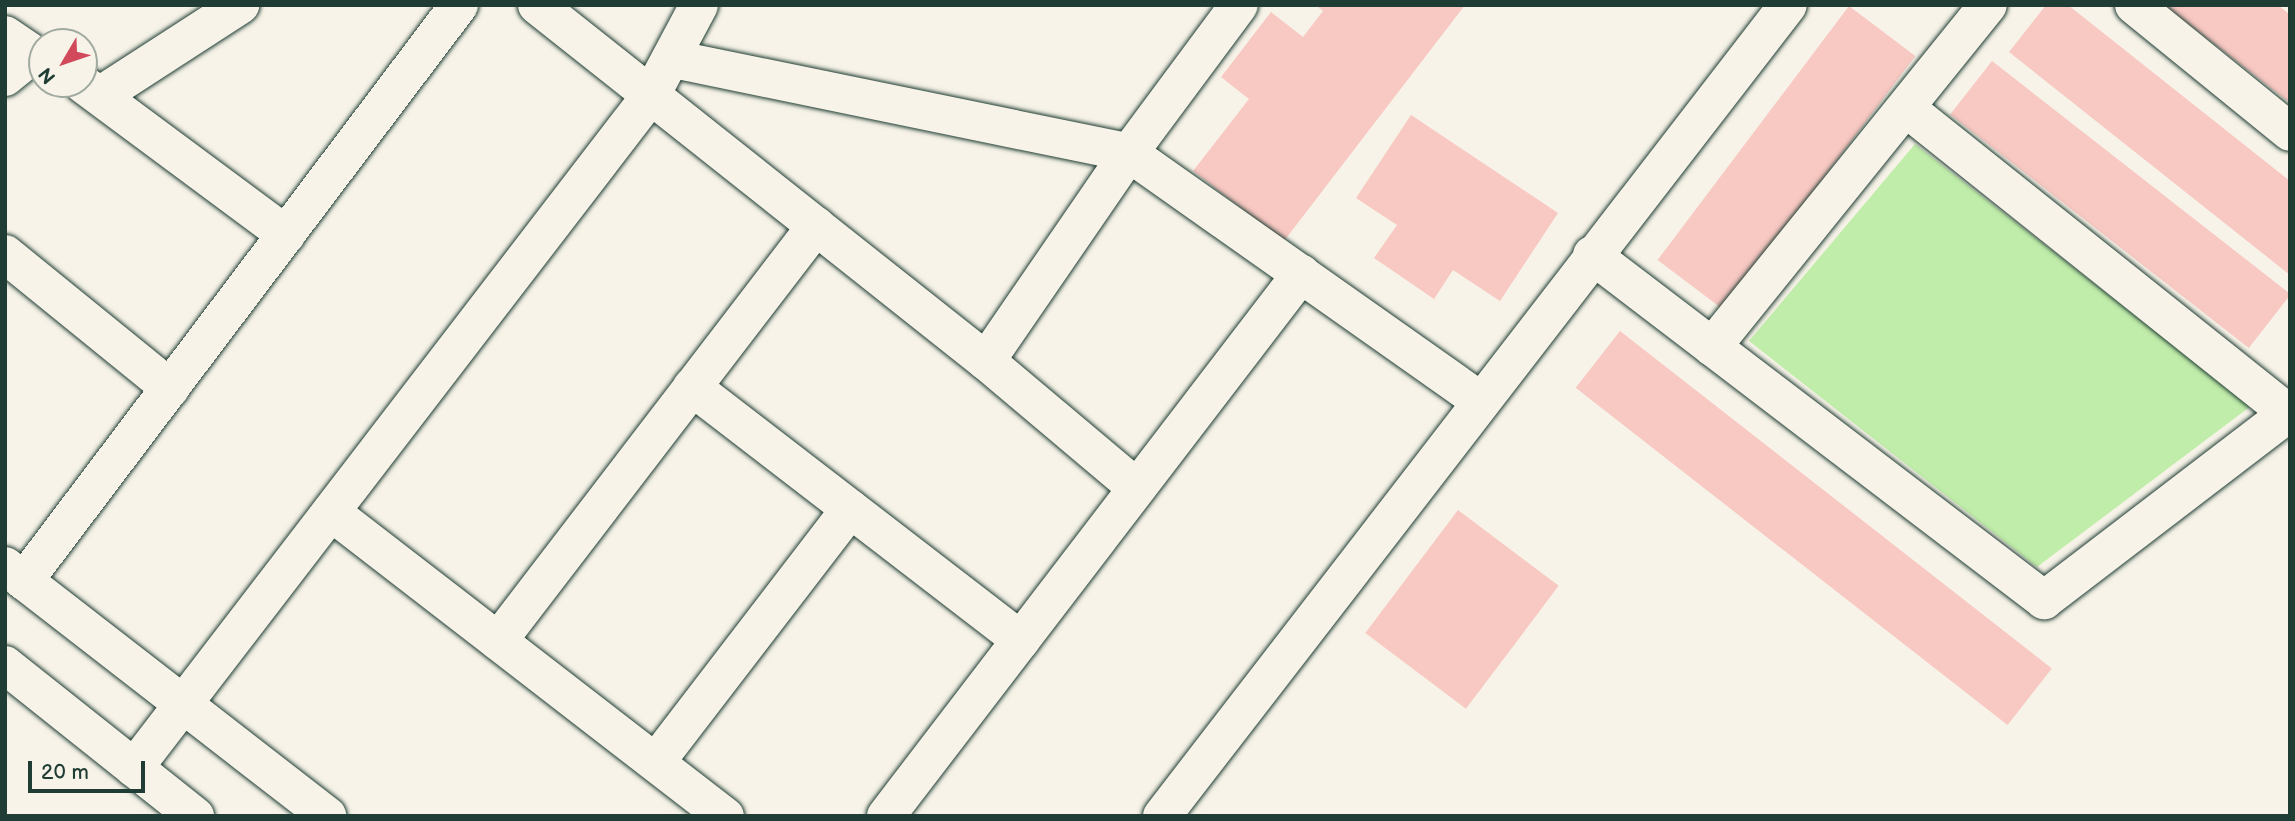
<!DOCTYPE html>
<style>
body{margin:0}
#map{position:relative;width:2295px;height:821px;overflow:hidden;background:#f7f3e8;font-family:"Balsamiq Sans",sans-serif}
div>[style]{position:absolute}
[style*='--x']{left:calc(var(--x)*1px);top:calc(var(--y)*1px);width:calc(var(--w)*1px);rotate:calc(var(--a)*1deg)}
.green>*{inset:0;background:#c1edaa}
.building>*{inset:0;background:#f8c8c2;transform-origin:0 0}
.roads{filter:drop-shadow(0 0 2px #1f3d34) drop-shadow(0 0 2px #1f3d34)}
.minor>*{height:38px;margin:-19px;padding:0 19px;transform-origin:19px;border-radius:19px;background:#f7f3e8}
span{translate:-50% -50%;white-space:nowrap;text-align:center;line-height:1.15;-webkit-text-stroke:7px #f7f3e8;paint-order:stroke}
.frame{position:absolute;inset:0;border:7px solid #1f3d34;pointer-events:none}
.north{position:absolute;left:28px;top:28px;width:70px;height:70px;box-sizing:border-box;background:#f7f3e8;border:2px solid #a1aaa0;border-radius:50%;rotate:231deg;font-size:19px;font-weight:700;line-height:28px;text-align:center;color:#1f3d34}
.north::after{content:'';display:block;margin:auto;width:24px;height:32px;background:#d1495b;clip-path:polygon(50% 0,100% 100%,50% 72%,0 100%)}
.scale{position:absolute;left:28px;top:761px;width:117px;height:32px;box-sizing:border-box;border:4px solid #1f3d34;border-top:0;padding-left:9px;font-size:21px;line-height:24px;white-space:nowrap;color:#1f3d34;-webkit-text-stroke:5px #f7f3e8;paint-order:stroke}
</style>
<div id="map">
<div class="green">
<i style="clip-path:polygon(1915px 144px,2251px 406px,2037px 567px,1749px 341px)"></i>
</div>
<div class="building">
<i style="clip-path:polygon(1316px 5px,1465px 5px,1284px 241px,1193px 171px,1249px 99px,1221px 77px,1271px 12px,1303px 37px,1323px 11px)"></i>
<i style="clip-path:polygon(2046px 5px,2068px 5px,2290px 181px,2290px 275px,2009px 52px)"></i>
<i style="clip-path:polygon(2164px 5px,2278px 5px,2290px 15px,2290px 103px)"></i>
<i style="left:1849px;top:6px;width:83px;height:318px;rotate:37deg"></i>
<i style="left:1992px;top:61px;width:379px;height:68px;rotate:38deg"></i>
<i style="clip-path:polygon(1411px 115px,1558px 213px,1500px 301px,1453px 270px,1434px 299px,1374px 258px,1397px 225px,1356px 198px)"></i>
<i style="left:1620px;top:331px;width:548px;height:72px;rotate:38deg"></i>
<i style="left:1458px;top:510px;width:126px;height:154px;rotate:37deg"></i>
</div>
<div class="roads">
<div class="minor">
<i style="--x:537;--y:5;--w:573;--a:38.41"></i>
<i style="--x:986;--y:361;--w:197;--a:40.1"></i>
<i style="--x:2134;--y:5;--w:201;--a:39.1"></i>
<i style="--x:5;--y:35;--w:45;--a:34"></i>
<i style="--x:673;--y:59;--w:466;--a:11.6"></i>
<i style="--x:1129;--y:153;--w:428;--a:35.2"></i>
<i style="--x:5;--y:77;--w:36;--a:-39"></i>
<i style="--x:83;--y:84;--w:253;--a:36.6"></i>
<i style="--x:101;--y:95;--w:166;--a:-32.9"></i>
<i style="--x:1906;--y:108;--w:489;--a:38.6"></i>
<i style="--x:5;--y:254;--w:213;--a:39.1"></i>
<i style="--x:1592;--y:255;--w:569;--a:37.35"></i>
<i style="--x:2044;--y:600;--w:310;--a:-37.4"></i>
<i style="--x:1712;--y:347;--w:439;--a:-51.1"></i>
<i style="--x:986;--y:361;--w:252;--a:-55.5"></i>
<i style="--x:1129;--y:153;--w:184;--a:-53.4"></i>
<i style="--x:692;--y:387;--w:415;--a:37.6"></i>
<i style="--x:331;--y:512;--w:498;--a:37.7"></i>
<i style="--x:5;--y:566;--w:408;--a:37.8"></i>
<i style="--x:24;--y:581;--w:722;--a:-52.94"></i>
<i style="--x:498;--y:641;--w:523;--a:-52.54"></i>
<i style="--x:5;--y:665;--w:243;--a:38.5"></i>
<i style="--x:656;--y:762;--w:319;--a:-52.5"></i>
<i style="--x:134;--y:768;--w:849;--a:-52.47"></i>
<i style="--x:651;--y:95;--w:102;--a:-61.9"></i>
<i style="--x:886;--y:816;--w:683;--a:-52.56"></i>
<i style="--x:1162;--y:816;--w:1024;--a:-52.34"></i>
</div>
</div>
<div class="frame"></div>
<div class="north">N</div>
<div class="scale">20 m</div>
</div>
